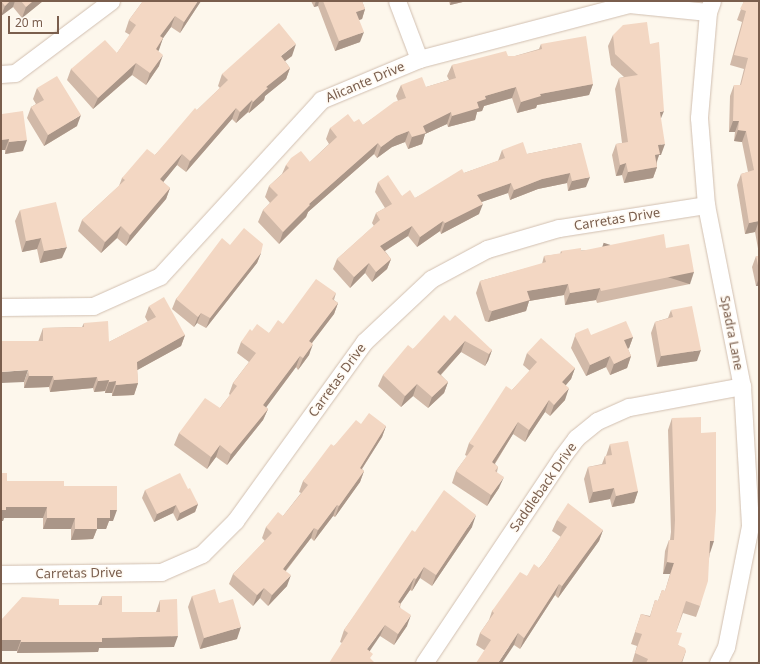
<!DOCTYPE html>
<style>
body{margin:0}
#map{position:relative;width:760px;height:664px;overflow:hidden;background:#fdf7ec;font-family:"Noto Sans",sans-serif}
div>[style]{position:absolute}
[style*='--x']{left:calc(var(--x)*1px);top:calc(var(--y)*1px);width:calc(var(--w)*1px);rotate:calc(var(--a)*1deg)}
.roads{filter:drop-shadow(0 0 1px #d1bfb0) drop-shadow(0 0 1px #d1bfb0)}
.street>*{height:17px;margin:-8.5px;padding:0 8.5px;transform-origin:8.5px;border-radius:8.5px;background:#fff}
.wall>*{inset:0;background:#d1b9a8}
.shaded-wall>*{inset:0;background:#aa9688;transform-origin:0 0}
.building>*{inset:0;background:#f3d7c3}
span{translate:-50% -50%;white-space:nowrap;text-align:center;line-height:1.15;-webkit-text-stroke:3px #fffaf3;paint-order:stroke}
.street-label{font-size:13px;color:#7a5e4d}
.frame{position:absolute;inset:0;border:2px solid #7a5e4d;pointer-events:none}
.scale{position:absolute;left:8px;top:16px;width:51px;height:18px;box-sizing:border-box;border:2px solid #7a5e4d;border-top:0;padding-left:5px;font-size:12px;line-height:14px;white-space:nowrap;color:#7a5e4d;-webkit-text-stroke:3px #fffaf3;paint-order:stroke}
</style>
<div id="map">
<div class="roads">
<div class="street">
<i style="--x:397;--y:1;--w:62;--a:69.2"></i>
<i style="--x:712;--y:1;--w:12;--a:110"></i>
<i style="--x:708;--y:12;--w:106;--a:94.9"></i>
<i style="--x:699;--y:118;--w:87;--a:85.4"></i>
<i style="--x:706;--y:205;--w:185;--a:78.8"></i>
<i style="--x:742;--y:386;--w:140;--a:86.7"></i>
<i style="--x:750;--y:526;--w:123;--a:101.2"></i>
<i style="--x:726;--y:647;--w:18;--a:117"></i>
<i style="--x:1;--y:74;--w:14;--a:-4"></i>
<i style="--x:15;--y:73;--w:120;--a:-36.9"></i>
<i style="--x:1;--y:307;--w:92;--a:-0.6"></i>
<i style="--x:93;--y:306;--w:73;--a:-24.1"></i>
<i style="--x:160;--y:276;--w:239;--a:-47.5"></i>
<i style="--x:321;--y:100;--w:106;--a:-22.7"></i>
<i style="--x:419;--y:59;--w:217;--a:-14.7"></i>
<i style="--x:629;--y:4;--w:79;--a:5.8"></i>
<i style="--x:1;--y:574;--w:160;--a:-0.7"></i>
<i style="--x:161;--y:572;--w:45;--a:-23.7"></i>
<i style="--x:202;--y:554;--w:47;--a:-45"></i>
<i style="--x:235;--y:521;--w:221;--a:-54.2"></i>
<i style="--x:364;--y:342;--w:92;--a:-43.2"></i>
<i style="--x:431;--y:279;--w:64;--a:-28.2"></i>
<i style="--x:487;--y:249;--w:75;--a:-16.3"></i>
<i style="--x:559;--y:228;--w:149;--a:-8.9"></i>
<i style="--x:424;--y:663;--w:247;--a:-56.2"></i>
<i style="--x:561;--y:458;--w:25;--a:-53"></i>
<i style="--x:576;--y:438;--w:27;--a:-39"></i>
<i style="--x:597;--y:421;--w:35;--a:-24"></i>
<i style="--x:629;--y:407;--w:115;--a:-10.5"></i>
</div>
</div>
<div class="wall">
<i style="clip-path:polygon(1px 1px,43px 1px,22px 18px,13px 7px,1px 16px)"></i>
<i style="clip-path:polygon(143px 1px,201px 1px,180px 33px,171px 27px,163px 38px,158px 51px,159px 66px,146px 85px,132px 75px,93px 109px,67px 80px,71px 69px,117px 53px,130px 35px,125px 32px,129px 20px)"></i>
<i style="clip-path:polygon(311px 1px,362px 1px,365px 9px,362px 19px,359px 20px,360px 42px,335px 51px,318px 6px,314px 7px)"></i>
<i style="clip-path:polygon(449px 1px,467px 1px,450px 5px)"></i>
<i style="clip-path:polygon(744px 1px,759px 1px,759px 254px,755px 232px,745px 234px,737px 185px,741px 174px,748px 172px,742px 142px,734px 141px,735px 132px,729px 132px,730px 96px,734px 85px,740px 85px,744px 69px,730px 65px,742px 22px,737px 20px)"></i>
<i style="clip-path:polygon(613px 35px,650px 44px,661px 118px,661px 155px,659px 155px,657px 162px,657px 167px,653px 178px,624px 183px,622px 175px,616px 176px,612px 155px,616px 144px,622px 143px,615px 89px,619px 78px,624px 77px,611px 65px,608px 46px)"></i>
<i style="clip-path:polygon(541px 44px,593px 84px,589px 95px,537px 105px,536px 108px,517px 113px,512px 98px,484px 106px,482px 111px,477px 112px,475px 120px,448px 127px,447px 124px,425px 134px,422px 144px,408px 149px,405px 142px,392px 147px,377px 158px,374px 154px,308px 212px,306px 217px,279px 244px,258px 222px,263px 210px,270px 203px,265px 197px,269px 186px,282px 174px,286px 165px,310px 162px,329px 144px,326px 139px,330px 128px,354px 122px,363px 125px,398px 101px,396px 96px,401px 85px,426px 87px,449px 80px,447px 76px,452px 65px,508px 56px,515px 56px,539px 49px)"></i>
<i style="clip-path:polygon(292px 56px,285px 61px,290px 68px,286px 79px,265px 96px,264px 100px,249px 113px,248px 112px,236px 123px,232px 119px,186px 172px,177px 165px,163px 182px,170px 188px,166px 199px,126px 246px,117px 238px,101px 253px,78px 231px,82px 220px,119px 186px,122px 178px,155px 155px,197px 110px,220px 88px,218px 86px,222px 74px)"></i>
<i style="clip-path:polygon(37px 88px,77px 126px,44px 146px,27px 118px,31px 107px,36px 104px,33px 99px)"></i>
<i style="clip-path:polygon(1px 108px,2px 114px,23px 151px,5px 154px,5px 150px,1px 150px)"></i>
<i style="clip-path:polygon(581px 143px,586px 187px,568px 191px,567px 183px,538px 189px,510px 200px,508px 193px,481px 202px,479px 214px,441px 234px,440px 231px,417px 247px,408px 236px,385px 251px,391px 259px,387px 269px,372px 282px,365px 273px,350px 288px,333px 269px,337px 259px,374px 226px,372px 223px,376px 213px,385px 208px,375px 192px,378px 182px,402px 196px,415px 198px,464px 173px,498px 161px,502px 150px,527px 154px)"></i>
<i style="clip-path:polygon(20px 210px,62px 258px,40px 263px,37px 249px,22px 252px,15px 221px)"></i>
<i style="clip-path:polygon(230px 245px,261px 253px,257px 263px,206px 328px,197px 323px,194px 327px,172px 309px,176px 299px)"></i>
<i style="clip-path:polygon(666px 248px,690px 284px,597px 303px,596px 300px,565px 305px,564px 295px,529px 301px,526px 311px,488px 322px,485px 321px,476px 293px,480px 281px,542px 264px,544px 256px,560px 254px,561px 251px)"></i>
<i style="clip-path:polygon(756px 256px,759px 256px,759px 286px,756px 286px,752px 267px)"></i>
<i style="clip-path:polygon(336px 293px,334px 300px,338px 303px,334px 314px,312px 343px,309px 355px,298px 370px,296px 367px,266px 407px,268px 409px,263px 420px,227px 465px,216px 457px,207px 469px,174px 445px,179px 433px,220px 408px,230px 395px,229px 394px,233px 383px,249px 362px,237px 353px,241px 342px,252px 331px,269px 333px,283px 324px)"></i>
<i style="clip-path:polygon(149px 306px,185px 335px,181px 346px,137px 370px,138px 383px,134px 395px,112px 396px,112px 393px,105px 393px,105px 391px,94px 392px,93px 388px,50px 392px,49px 387px,24px 388px,24px 382px,43px 328px,82px 327px,84px 323px,109px 342px,148px 322px,145px 317px)"></i>
<i style="clip-path:polygon(671px 310px,697px 361px,657px 367px,651px 333px,655px 322px,668px 318px)"></i>
<i style="clip-path:polygon(450px 321px,492px 350px,488px 361px,485px 366px,461px 352px,441px 375px,448px 382px,444px 393px,428px 408px,413px 396px,401px 407px,378px 386px,383px 375px,413px 349px)"></i>
<i style="clip-path:polygon(576px 333px,591px 335px,633px 337px,629px 348px,628px 349px,631px 356px,627px 368px,610px 375px,606px 367px,586px 376px,571px 348px)"></i>
<i style="clip-path:polygon(527px 353px,575px 368px,571px 379px,566px 385px,565px 400px,550px 416px,545px 412px,525px 442px,513px 434px,495px 464px,498px 467px,497px 472px,499px 488px,487px 506px,452px 483px,456px 471px,467px 456px,465px 455px,469px 443px,512px 390px,530px 371px,523px 365px)"></i>
<i style="clip-path:polygon(672px 418px,701px 433px,710px 553px,700px 606px,696px 617px,683px 613px,676px 632px,678px 645px,686px 651px,682px 663px,632px 663px,637px 646px,631px 644px,641px 614px,650px 616px,655px 600px,658px 601px,662px 590px,665px 591px,670px 574px,663px 574px,665px 551px,669px 540px,670px 540px,671px 532px,668px 430px)"></i>
<i style="clip-path:polygon(361px 424px,386px 426px,382px 437px,362px 469px,364px 471px,360px 482px,335px 517px,333px 516px,314px 541px,311px 538px,286px 571px,287px 586px,268px 606px,260px 598px,253px 606px,229px 584px,233px 574px,265px 541px,262px 538px,266px 527px,283px 516px,301px 493px,299px 492px,303px 481px,334px 446px)"></i>
<i style="clip-path:polygon(610px 444px,638px 491px,634px 503px,612px 507px,610px 499px,589px 503px,584px 479px,588px 467px,602px 464px,605px 456px,606px 456px)"></i>
<i style="clip-path:polygon(7px 481px,64px 486px,113px 521px,109px 521px,106px 529px,97px 529px,93px 539px,71px 540px,71px 529px,43px 529px,43px 518px,4px 518px,3px 521px)"></i>
<i style="clip-path:polygon(188px 489px,198px 504px,195px 512px,177px 521px,173px 513px,154px 522px,142px 498px,145px 490px)"></i>
<i style="clip-path:polygon(557px 520px,603px 530px,599px 541px,558px 598px,555px 595px,520px 649px,514px 645px,484px 650px,476px 645px,480px 633px,489px 620px,492px 611px,527px 576px,539px 568px,544px 562px,561px 537px,552px 531px)"></i>
<i style="clip-path:polygon(472px 527px,432px 586px,420px 578px,412px 591px,410px 590px,401px 603px,400px 607px,407px 626px,394px 645px,380px 636px,342px 643px,340px 642px,344px 630px,415px 532px)"></i>
<i style="clip-path:polygon(102px 596px,122px 612px,156px 612px,160px 600px,174px 647px,99px 648px,98px 652px,17px 653px,17px 651px,1px 651px,59px 605px,98px 605px)"></i>
<i style="clip-path:polygon(192px 596px,219px 603px,237px 639px,200px 649px,188px 607px)"></i>
</div>
<div class="shaded-wall">
<i style="clip-path:polygon(10px 1px,15px 1px,13px 7px,1px 16px,5px 6px)"></i>
<i style="clip-path:polygon(33px 1px,43px 1px,22px 18px,26px 7px)"></i>
<i style="clip-path:polygon(198px 1px,201px 1px,180px 33px,184px 22px)"></i>
<i style="clip-path:polygon(316px 1px,319px 1px,318px 6px,314px 7px)"></i>
<i style="clip-path:polygon(451px 1px,467px 1px,450px 5px)"></i>
<i style="clip-path:polygon(365px 9px,362px 19px,353px 22px,356px 12px)"></i>
<i style="clip-path:polygon(175px 16px,171px 27px,156px 48px,160px 36px)"></i>
<i style="clip-path:polygon(364px 32px,360px 42px,335px 51px,339px 41px)"></i>
<i style="clip-path:polygon(163px 38px,159px 50px,151px 61px,156px 49px)"></i>
<i style="clip-path:polygon(296px 44px,292px 56px,277px 67px,281px 56px)"></i>
<i style="clip-path:polygon(163px 55px,159px 66px,146px 85px,150px 73px)"></i>
<i style="clip-path:polygon(136px 63px,132px 75px,93px 109px,98px 98px)"></i>
<i style="clip-path:polygon(290px 68px,286px 79px,265px 96px,264px 100px,249px 113px,253px 102px,266px 87px)"></i>
<i style="clip-path:polygon(593px 84px,589px 95px,537px 105px,536px 108px,517px 113px,521px 102px,540px 94px)"></i>
<i style="clip-path:polygon(516px 87px,512px 98px,484px 106px,482px 111px,477px 112px,475px 120px,448px 127px,452px 116px,477px 102px,485px 96px)"></i>
<i style="clip-path:polygon(252px 100px,248px 112px,236px 123px,240px 112px)"></i>
<i style="clip-path:polygon(236px 108px,232px 119px,186px 172px,190px 161px)"></i>
<i style="clip-path:polygon(664px 111px,659px 123px,660px 112px)"></i>
<i style="clip-path:polygon(451px 112px,447px 124px,425px 134px,422px 144px,408px 149px,412px 137px,423px 126px)"></i>
<i style="clip-path:polygon(81px 115px,77px 126px,44px 146px,48px 135px)"></i>
<i style="clip-path:polygon(733px 121px,739px 121px,735px 132px,729px 132px)"></i>
<i style="clip-path:polygon(738px 130px,746px 131px,742px 142px,734px 141px)"></i>
<i style="clip-path:polygon(409px 131px,405px 142px,392px 147px,377px 158px,381px 147px,396px 136px)"></i>
<i style="clip-path:polygon(9px 139px,5px 150px,1px 150px,1px 140px)"></i>
<i style="clip-path:polygon(27px 140px,23px 151px,5px 154px,9px 142px)"></i>
<i style="clip-path:polygon(378px 143px,374px 154px,308px 212px,306px 217px,279px 244px,283px 232px,309px 204px)"></i>
<i style="clip-path:polygon(665px 144px,661px 155px,659px 155px,655px 166px,651px 166px,658px 145px)"></i>
<i style="clip-path:polygon(182px 154px,177px 165px,156px 191px,160px 179px)"></i>
<i style="clip-path:polygon(626px 163px,622px 175px,616px 176px,620px 165px)"></i>
<i style="clip-path:polygon(657px 167px,653px 178px,624px 183px,628px 172px)"></i>
<i style="clip-path:polygon(570px 173px,567px 183px,538px 189px,510px 200px,514px 190px,542px 179px)"></i>
<i style="clip-path:polygon(590px 177px,586px 187px,568px 191px,572px 181px)"></i>
<i style="clip-path:polygon(511px 183px,508px 193px,473px 205px,477px 195px)"></i>
<i style="clip-path:polygon(170px 188px,166px 199px,126px 246px,130px 235px)"></i>
<i style="clip-path:polygon(483px 204px,479px 214px,441px 234px,445px 223px)"></i>
<i style="clip-path:polygon(443px 221px,440px 231px,417px 247px,420px 237px)"></i>
<i style="clip-path:polygon(759px 221px,755px 232px,745px 234px,749px 223px)"></i>
<i style="clip-path:polygon(121px 226px,117px 238px,101px 253px,105px 242px)"></i>
<i style="clip-path:polygon(412px 226px,408px 236px,377px 256px,380px 246px)"></i>
<i style="clip-path:polygon(41px 238px,37px 249px,22px 252px,26px 241px)"></i>
<i style="clip-path:polygon(67px 247px,62px 258px,40px 263px,44px 251px)"></i>
<i style="clip-path:polygon(261px 253px,257px 263px,206px 328px,210px 318px)"></i>
<i style="clip-path:polygon(391px 259px,387px 269px,372px 282px,376px 272px)"></i>
<i style="clip-path:polygon(369px 263px,365px 273px,350px 288px,354px 277px)"></i>
<i style="left:694px;top:272px;width:13px;height:95px;rotate:108deg"></i>
<i style="clip-path:polygon(759px 278px,759px 286px,756px 286px)"></i>
<i style="clip-path:polygon(568px 284px,564px 295px,529px 301px,526px 311px,488px 322px,492px 311px,527px 291px)"></i>
<i style="clip-path:polygon(600px 288px,596px 300px,565px 305px,570px 293px)"></i>
<i style="clip-path:polygon(338px 303px,334px 314px,305px 352px,309px 341px)"></i>
<i style="clip-path:polygon(201px 313px,197px 323px,194px 327px,198px 317px)"></i>
<i style="clip-path:polygon(185px 335px,181px 346px,132px 373px,137px 362px)"></i>
<i style="clip-path:polygon(633px 337px,629px 348px,620px 352px,624px 340px)"></i>
<i style="clip-path:polygon(465px 341px,461px 352px,433px 383px,437px 372px)"></i>
<i style="clip-path:polygon(313px 344px,309px 355px,298px 370px,303px 358px)"></i>
<i style="clip-path:polygon(492px 350px,488px 361px,485px 366px,489px 354px)"></i>
<i style="clip-path:polygon(701px 350px,697px 361px,657px 367px,661px 356px)"></i>
<i style="clip-path:polygon(300px 356px,296px 367px,259px 417px,263px 405px)"></i>
<i style="clip-path:polygon(610px 356px,606px 367px,586px 376px,590px 365px)"></i>
<i style="clip-path:polygon(631px 356px,627px 368px,610px 375px,614px 364px)"></i>
<i style="clip-path:polygon(575px 368px,571px 379px,558px 394px,562px 382px)"></i>
<i style="clip-path:polygon(28px 370px,24px 382px,1px 383px,1px 372px)"></i>
<i style="clip-path:polygon(29px 376px,53px 376px,49px 387px,24px 388px)"></i>
<i style="clip-path:polygon(97px 377px,93px 388px,50px 392px,54px 380px)"></i>
<i style="clip-path:polygon(109px 380px,105px 391px,94px 392px,98px 381px)"></i>
<i style="clip-path:polygon(116px 381px,112px 393px,105px 393px,109px 382px)"></i>
<i style="clip-path:polygon(448px 382px,444px 393px,428px 408px,432px 397px)"></i>
<i style="clip-path:polygon(138px 383px,134px 395px,112px 396px,116px 385px)"></i>
<i style="clip-path:polygon(417px 384px,413px 396px,401px 407px,405px 396px)"></i>
<i style="clip-path:polygon(569px 388px,565px 400px,550px 416px,554px 405px)"></i>
<i style="clip-path:polygon(549px 400px,545px 412px,525px 442px,529px 430px)"></i>
<i style="clip-path:polygon(268px 409px,263px 420px,227px 465px,231px 454px)"></i>
<i style="clip-path:polygon(518px 422px,513px 434px,488px 474px,492px 462px)"></i>
<i style="clip-path:polygon(386px 426px,382px 437px,356px 478px,360px 468px)"></i>
<i style="clip-path:polygon(220px 445px,216px 457px,207px 469px,211px 457px)"></i>
<i style="clip-path:polygon(364px 471px,360px 482px,335px 517px,339px 506px)"></i>
<i style="clip-path:polygon(504px 477px,499px 488px,487px 506px,491px 495px)"></i>
<i style="clip-path:polygon(614px 488px,610px 499px,589px 503px,593px 492px)"></i>
<i style="clip-path:polygon(638px 491px,634px 503px,612px 507px,616px 496px)"></i>
<i style="clip-path:polygon(198px 504px,195px 512px,177px 521px,180px 513px)"></i>
<i style="clip-path:polygon(176px 505px,173px 513px,154px 522px,157px 514px)"></i>
<i style="clip-path:polygon(337px 505px,333px 516px,314px 541px,318px 530px)"></i>
<i style="clip-path:polygon(6px 507px,47px 507px,43px 518px,4px 518px,3px 521px,1px 521px,1px 510px)"></i>
<i style="clip-path:polygon(110px 510px,117px 510px,113px 521px,109px 521px,106px 529px,93px 529px,97px 518px)"></i>
<i style="clip-path:polygon(476px 515px,472px 527px,432px 586px,436px 575px)"></i>
<i style="clip-path:polygon(47px 518px,75px 518px,71px 529px,43px 529px)"></i>
<i style="clip-path:polygon(314px 528px,311px 538px,279px 579px,283px 569px)"></i>
<i style="clip-path:polygon(75px 529px,97px 529px,93px 539px,71px 540px)"></i>
<i style="clip-path:polygon(603px 530px,599px 541px,558px 598px,562px 586px)"></i>
<i style="clip-path:polygon(710px 541px,714px 541px,710px 553px,706px 552px)"></i>
<i style="clip-path:polygon(667px 562px,674px 563px,670px 574px,663px 574px)"></i>
<i style="clip-path:polygon(424px 567px,420px 578px,412px 591px,416px 579px)"></i>
<i style="clip-path:polygon(291px 575px,287px 586px,268px 606px,272px 595px)"></i>
<i style="clip-path:polygon(414px 578px,410px 590px,394px 613px,398px 602px)"></i>
<i style="clip-path:polygon(559px 584px,555px 595px,520px 649px,524px 638px)"></i>
<i style="clip-path:polygon(264px 588px,260px 598px,253px 606px,257px 595px)"></i>
<i style="clip-path:polygon(411px 615px,407px 626px,394px 645px,398px 634px)"></i>
<i style="clip-path:polygon(385px 625px,380px 636px,363px 661px,367px 649px)"></i>
<i style="clip-path:polygon(241px 627px,237px 639px,200px 649px,204px 638px)"></i>
<i style="clip-path:polygon(518px 633px,514px 645px,502px 663px,498px 663px)"></i>
<i style="clip-path:polygon(178px 636px,174px 647px,99px 648px,98px 652px,17px 653px,21px 642px,102px 638px)"></i>
<i style="clip-path:polygon(1px 640px,21px 640px,17px 651px,1px 651px)"></i>
</div>
<div class="building">
<i style="clip-path:polygon(1px 1px,10px 1px,5px 6px)"></i>
<i style="clip-path:polygon(21px 1px,33px 1px,26px 7px)"></i>
<i style="clip-path:polygon(143px 1px,198px 1px,184px 22px,175px 16px,160px 36px,163px 38px,156px 49px,163px 55px,150px 73px,136px 63px,98px 98px,71px 69px,105px 40px,117px 53px,136px 25px,129px 20px)"></i>
<i style="clip-path:polygon(323px 1px,362px 1px,365px 9px,356px 12px,364px 32px,339px 41px)"></i>
<i style="clip-path:polygon(744px 1px,759px 1px,759px 221px,749px 223px,741px 174px,754px 170px,746px 131px,738px 130px,739px 121px,733px 121px,734px 85px,741px 85px,748px 58px,734px 55px,746px 11px,740px 9px)"></i>
<i style="clip-path:polygon(647px 22px,650px 44px,659px 42px,664px 111px,660px 112px,665px 144px,658px 145px,660px 154px,655px 155px,657px 167px,628px 172px,626px 163px,620px 165px,616px 144px,628px 142px,619px 78px,638px 75px,615px 54px,613px 35px,623px 25px)"></i>
<i style="clip-path:polygon(279px 23px,296px 44px,281px 56px,290px 68px,266px 87px,268px 88px,253px 102px,252px 100px,240px 112px,236px 108px,190px 161px,182px 154px,160px 179px,170px 188px,130px 235px,121px 226px,105px 242px,82px 220px,125px 180px,122px 178px,147px 149px,155px 155px,195px 108px,197px 110px,228px 80px,222px 74px)"></i>
<i style="clip-path:polygon(586px 36px,593px 84px,540px 94px,541px 96px,521px 102px,516px 87px,485px 96px,486px 99px,477px 102px,479px 108px,452px 116px,451px 112px,423px 126px,426px 133px,412px 137px,409px 131px,396px 136px,381px 147px,378px 143px,309px 204px,310px 205px,283px 232px,263px 210px,278px 195px,269px 186px,289px 168px,286px 165px,291px 158px,301px 151px,310px 162px,337px 137px,330px 128px,348px 114px,354px 122px,359px 119px,363px 125px,394px 102px,406px 98px,401px 85px,422px 77px,426px 87px,456px 78px,452px 65px,506px 51px,508px 56px,515px 56px,542px 49px,541px 44px)"></i>
<i style="clip-path:polygon(57px 76px,81px 115px,48px 135px,31px 107px,44px 100px,37px 88px)"></i>
<i style="clip-path:polygon(1px 108px,2px 114px,23px 111px,27px 140px,9px 142px,9px 139px,1px 140px)"></i>
<i style="clip-path:polygon(523px 142px,527px 154px,581px 143px,590px 177px,572px 181px,570px 173px,542px 179px,514px 190px,511px 183px,477px 195px,483px 204px,445px 223px,443px 221px,420px 237px,412px 226px,380px 246px,391px 259px,376px 272px,369px 263px,354px 277px,337px 259px,380px 220px,376px 213px,392px 204px,378px 182px,388px 175px,402px 196px,410px 190px,415px 198px,462px 169px,464px 173px,505px 158px,502px 150px)"></i>
<i style="clip-path:polygon(56px 202px,67px 247px,44px 251px,41px 238px,26px 241px,20px 210px)"></i>
<i style="clip-path:polygon(244px 228px,263px 244px,261px 253px,210px 318px,201px 313px,198px 317px,176px 299px,222px 238px,230px 245px)"></i>
<i style="clip-path:polygon(664px 234px,666px 248px,689px 244px,694px 272px,601px 291px,600px 288px,570px 293px,568px 284px,527px 291px,530px 300px,492px 311px,489px 310px,480px 281px,546px 262px,544px 256px,562px 253px,561px 251px,581px 248px,581px 251px)"></i>
<i style="clip-path:polygon(756px 256px,759px 256px,759px 270px)"></i>
<i style="clip-path:polygon(316px 279px,336px 293px,332px 299px,338px 303px,309px 341px,313px 344px,303px 358px,300px 356px,263px 405px,268px 409px,231px 454px,220px 445px,211px 457px,179px 433px,205px 398px,220px 408px,237px 386px,233px 383px,256px 353px,241px 342px,250px 329px,252px 331px,257px 324px,269px 333px,278px 320px,283px 324px)"></i>
<i style="clip-path:polygon(164px 297px,185px 335px,137px 362px,138px 383px,116px 385px,116px 381px,109px 382px,109px 380px,98px 381px,97px 377px,54px 380px,53px 376px,29px 376px,28px 370px,1px 372px,1px 341px,43px 341px,43px 328px,84px 327px,84px 323px,108px 321px,109px 342px,156px 317px,149px 306px)"></i>
<i style="clip-path:polygon(692px 306px,701px 350px,661px 356px,655px 322px,673px 317px,671px 310px)"></i>
<i style="clip-path:polygon(444px 315px,450px 321px,455px 315px,492px 350px,489px 354px,465px 341px,437px 372px,448px 382px,432px 397px,417px 384px,405px 396px,383px 375px,408px 345px,413px 349px)"></i>
<i style="clip-path:polygon(626px 321px,633px 337px,624px 340px,631px 356px,614px 364px,610px 356px,590px 365px,575px 336px,576px 333px,588px 328px,591px 335px)"></i>
<i style="clip-path:polygon(541px 338px,575px 368px,562px 382px,569px 388px,554px 405px,549px 400px,529px 430px,518px 422px,492px 462px,498px 467px,495px 471px,504px 477px,491px 495px,456px 471px,474px 446px,469px 443px,506px 386px,512px 390px,537px 362px,527px 353px)"></i>
<i style="clip-path:polygon(369px 413px,386px 426px,360px 468px,364px 471px,339px 506px,337px 505px,318px 530px,314px 528px,283px 569px,291px 575px,272px 595px,264px 588px,257px 595px,233px 574px,272px 533px,266px 527px,278px 512px,283px 516px,308px 485px,303px 481px,331px 444px,334px 446px,356px 420px,361px 424px)"></i>
<i style="clip-path:polygon(701px 417px,701px 433px,716px 432px,716px 511px,714px 541px,710px 541px,708px 581px,700px 606px,686px 601px,676px 632px,682px 633px,678px 645px,685px 648px,686px 651px,681px 663px,646px 663px,648px 659px,635px 653px,642px 634px,635px 632px,641px 614px,650px 617px,655px 600px,658px 601px,662px 590px,665px 591px,674px 563px,667px 562px,669px 540px,674px 540px,675px 520px,672px 418px)"></i>
<i style="clip-path:polygon(628px 441px,638px 491px,616px 496px,614px 488px,593px 492px,588px 467px,606px 464px,605px 456px,612px 455px,610px 444px)"></i>
<i style="clip-path:polygon(1px 473px,7px 473px,7px 481px,64px 481px,64px 486px,117px 486px,117px 510px,110px 510px,110px 518px,97px 518px,97px 529px,75px 529px,75px 518px,47px 518px,47px 507px,6px 507px,6px 510px,1px 510px)"></i>
<i style="clip-path:polygon(180px 473px,188px 489px,190px 488px,198px 504px,180px 513px,176px 505px,157px 514px,145px 490px)"></i>
<i style="clip-path:polygon(444px 490px,476px 515px,436px 575px,424px 567px,416px 579px,414px 578px,398px 602px,401px 604px,399px 607px,411px 615px,398px 634px,385px 625px,367px 649px,373px 654px,370px 658px,375px 663px,329px 663px,348px 633px,344px 630px,412px 530px,415px 532px)"></i>
<i style="clip-path:polygon(568px 503px,603px 530px,562px 586px,559px 584px,524px 638px,518px 633px,498px 663px,476px 663px,491px 640px,480px 633px,494px 613px,492px 611px,520px 572px,527px 576px,534px 564px,539px 568px,544px 562px,567px 527px,557px 520px)"></i>
<i style="clip-path:polygon(215px 589px,219px 603px,233px 599px,241px 627px,204px 638px,192px 596px)"></i>
<i style="clip-path:polygon(102px 596px,122px 596px,122px 612px,160px 612px,160px 600px,177px 599px,178px 636px,102px 638px,102px 642px,21px 642px,21px 640px,1px 640px,1px 620px,22px 597px,59px 599px,59px 605px,102px 605px)"></i>
<i style="clip-path:polygon(759px 657px,759px 663px,757px 663px)"></i>
</div>
<div class="street-label">
<span style="left:365px;top:82px;rotate:-23deg">Alicante Drive</span>
<span style="left:617px;top:219px;rotate:-9deg">Carretas Drive</span>
<span style="left:732px;top:333px;rotate:79deg">Spadra Lane</span>
<span style="left:337px;top:380px;rotate:-54deg">Carretas Drive</span>
<span style="left:543px;top:487px;rotate:-55deg">Saddleback Drive</span>
<span style="left:79px;top:573px;rotate:-1deg">Carretas Drive</span>
</div>
<div class="frame"></div>
<div class="scale">20 m</div>
</div>
